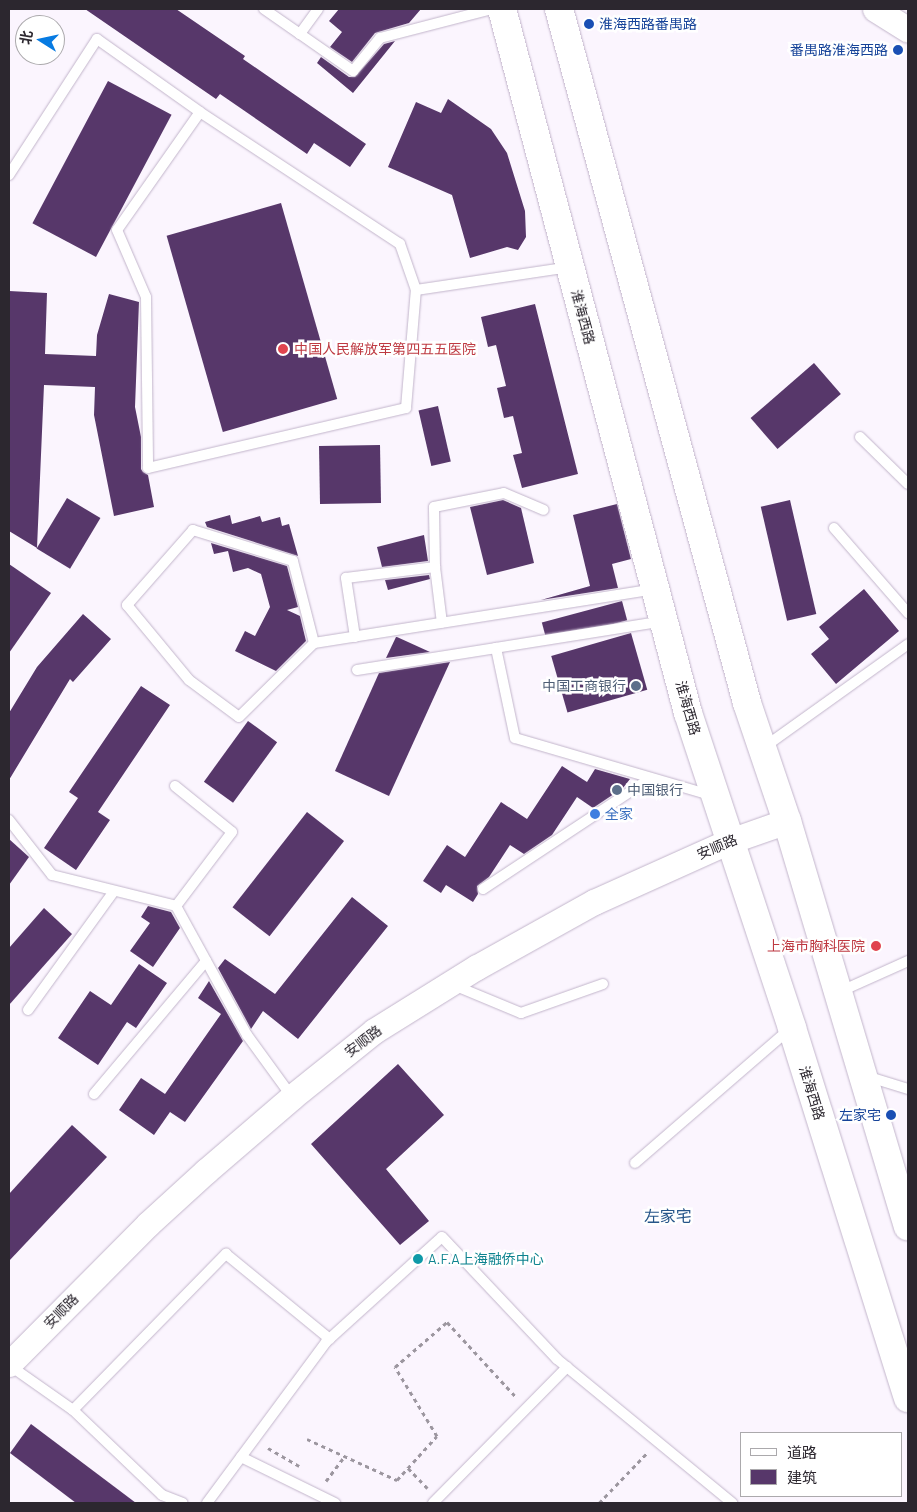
<!DOCTYPE html>
<meta charset="utf-8">
<style>
body{margin:0}
#map{position:relative;width:917px;height:1512px;overflow:hidden;background:#fbf5fe;font-family:Barlow,"Noto Sans SC",sans-serif}
div>[style]{position:absolute}
[style*='--x']{left:calc(var(--x)*1px);top:calc(var(--y)*1px);width:calc(var(--w)*1px);rotate:calc(var(--a)*1deg)}
.building>*{inset:0;background:#57376a;transform-origin:0 0}
.path>*{height:3px;margin-top:-1.5px;transform-origin:0;background:repeating-linear-gradient(90deg,#9c969f 0 4px,transparent 0 8px)}
.roads{filter:drop-shadow(0 0 1px #c2b5cb) drop-shadow(0 0 1px #c2b5cb)}
.service>*{height:10px;margin:-5px;padding:0 5px;transform-origin:5px;border-radius:5px;background:#fff}
.tertiary>*{height:25px;margin:-12.5px;padding:0 12.5px;transform-origin:12.5px;border-radius:12.5px;background:#fff}
.secondary>*{height:28px;margin:-14px;padding:0 14px;transform-origin:14px;border-radius:14px;background:#fff}
.dots>*{width:14px;height:14px;translate:-50% -50%;box-sizing:border-box;border:2px solid #fff;border-radius:50%}
span{translate:-50% -50%;white-space:nowrap;text-align:center;line-height:1.15;-webkit-text-stroke:5px #fff;paint-order:stroke}
.transit-label{font-size:14px;color:#164399}
.left{translate:0 -50%;text-align:left}
.right{translate:-100% -50%;text-align:right}
.street-label{font-size:14px;color:#2c272f}
.health-label{font-size:14px;color:#be3a42}
.service-label{font-size:14px;color:#4e5e75}
.shop-label{font-size:14px;color:#366cbe}
.culture-label{font-size:14px;color:#0d838f}
.quarter-label{font-size:16px;color:#265589}
.frame{position:absolute;inset:0;border:10px solid #2c272f;pointer-events:none}
.legend{position:absolute;left:740px;top:1432px;width:162px;height:65px;box-sizing:border-box;background:#fff;border:1px solid #aba9ac;margin:0;padding:6px 9px;list-style:none;font-size:15px;color:#2c272f}
.legend li{display:flex;align-items:center;gap:10px;height:25px}
.legend b{width:25px;border:1px solid #aba9ac}
.north{position:absolute;left:15px;top:15px;width:50px;height:50px;box-sizing:border-box;background:#fff;border:1px solid #aba9ac;border-radius:50%;rotate:280deg;font-size:14px;font-weight:700;line-height:20px;text-align:center;color:#2c272f}
.north::after{content:'';display:block;margin:auto;width:18px;height:22px;background:#077be2;clip-path:polygon(50% 0,100% 100%,50% 72%,0 100%)}
</style>
<div id="map">
<div class="building">
<i style="clip-path:polygon(85px 9px,176px 9px,245px 56px,243px 59px,366px 144px,350px 167px,314px 143px,307px 154px,220px 94px,216px 99px)"></i>
<i style="clip-path:polygon(339px 9px,421px 9px,409px 23px,375px 33px,352px 62px,330px 47px,342px 32px,329px 21px)"></i>
<i style="clip-path:polygon(395px 41px,353px 93px,317px 63px,321px 57px,349px 77px,355px 77px,384px 44px)"></i>
<i style="left:108px;top:81px;width:72px;height:161px;rotate:28deg"></i>
<i style="clip-path:polygon(448px 99px,491px 129px,507px 153px,525px 211px,526px 237px,518px 250px,507px 247px,470px 258px,452px 195px,388px 167px,416px 102px,441px 113px)"></i>
<i style="left:281px;top:203px;width:204px;height:119px;rotate:74deg"></i>
<i style="clip-path:polygon(9px 291px,47px 293px,45px 354px,96px 356px,97px 335px,109px 294px,139px 302px,135px 407px,141px 437px,141px 469px,143px 472px,148px 475px,154px 507px,114px 516px,94px 415px,95px 387px,44px 385px,37px 548px,9px 531px)"></i>
<i style="clip-path:polygon(535px 304px,578px 474px,522px 488px,513px 455px,522px 453px,513px 416px,504px 418px,497px 388px,506px 386px,496px 345px,488px 347px,481px 317px)"></i>
<i style="left:814px;top:363px;width:41px;height:84px;rotate:49deg"></i>
<i style="left:438px;top:406px;width:57px;height:20px;rotate:77deg"></i>
<i style="left:380px;top:445px;width:58px;height:61px;rotate:89deg"></i>
<i style="left:67px;top:498px;width:39px;height:59px;rotate:31deg"></i>
<i style="clip-path:polygon(503px 500px,521px 508px,534px 563px,487px 575px,470px 507px)"></i>
<i style="left:790px;top:500px;width:117px;height:30px;rotate:77deg"></i>
<i style="clip-path:polygon(617px 504px,631px 559px,612px 564px,618px 588px,541px 600px,590px 586px,573px 515px)"></i>
<i style="clip-path:polygon(230px 515px,232px 524px,260px 516px,262px 522px,280px 517px,282px 526px,289px 524px,298px 556px,207px 527px,205px 522px)"></i>
<i style="clip-path:polygon(424px 535px,428px 561px,382px 567px,377px 547px)"></i>
<i style="clip-path:polygon(211px 543px,287px 566px,298px 607px,287px 610px,300px 616px,306px 641px,276px 671px,235px 651px,245px 631px,255px 636px,270px 607px,261px 574px,248px 568px,233px 572px,228px 551px,214px 554px)"></i>
<i style="clip-path:polygon(9px 564px,51px 593px,9px 653px)"></i>
<i style="clip-path:polygon(429px 575px,430px 579px,388px 590px,385px 580px)"></i>
<i style="clip-path:polygon(864px 589px,899px 631px,836px 684px,811px 654px,829px 639px,819px 627px)"></i>
<i style="left:622px;top:601px;width:20px;height:83px;rotate:75deg"></i>
<i style="clip-path:polygon(83px 614px,111px 639px,73px 682px,70px 679px,9px 780px,9px 713px,37px 667px)"></i>
<i style="left:631px;top:633px;width:59px;height:83px;rotate:74deg"></i>
<i style="clip-path:polygon(396px 637px,397px 637px,430px 652px,386px 658px)"></i>
<i style="clip-path:polygon(450px 662px,389px 796px,335px 771px,379px 673px)"></i>
<i style="clip-path:polygon(141px 686px,170px 705px,98px 812px,110px 820px,76px 870px,44px 848px,78px 798px,69px 792px)"></i>
<i style="left:248px;top:721px;width:36px;height:75px;rotate:36deg"></i>
<i style="clip-path:polygon(562px 766px,587px 782px,595px 769px,630px 779px,623px 788px,593px 808px,577px 797px,552px 835px,524px 854px,510px 845px,489px 877px,477px 886px,478px 894px,473px 902px,446px 885px,441px 893px,423px 881px,447px 845px,465px 857px,501px 802px,527px 819px)"></i>
<i style="left:307px;top:812px;width:47px;height:121px;rotate:38deg"></i>
<i style="clip-path:polygon(9px 839px,29px 857px,9px 885px)"></i>
<i style="clip-path:polygon(352px 897px,388px 926px,298px 1039px,263px 1011px,251px 1029px,218px 968px,225px 959px,275px 994px)"></i>
<i style="clip-path:polygon(148px 906px,171px 912px,180px 928px,153px 967px,130px 951px,150px 923px,141px 917px)"></i>
<i style="clip-path:polygon(44px 908px,72px 934px,9px 1005px,9px 948px)"></i>
<i style="clip-path:polygon(139px 964px,167px 983px,136px 1028px,127px 1022px,98px 1065px,58px 1038px,90px 991px,111px 1005px)"></i>
<i style="clip-path:polygon(209px 981px,243px 1041px,185px 1122px,170px 1112px,154px 1135px,119px 1110px,141px 1078px,165px 1094px,221px 1014px,198px 998px)"></i>
<i style="clip-path:polygon(398px 1064px,444px 1115px,386px 1169px,429px 1221px,400px 1245px,311px 1144px)"></i>
<i style="clip-path:polygon(72px 1125px,107px 1157px,9px 1261px,9px 1194px)"></i>
<i style="clip-path:polygon(31px 1424px,136px 1503px,76px 1503px,10px 1453px)"></i>
</div>
<div class="path">
<i style="--x:307;--y:1439;--w:99;--a:24.5"></i>
<i style="--x:397;--y:1480;--w:59;--a:-47.7"></i>
<i style="--x:437;--y:1436;--w:81;--a:-121.3"></i>
<i style="--x:395;--y:1367;--w:69;--a:-40.9"></i>
<i style="--x:447;--y:1322;--w:102;--a:47.4"></i>
<i style="--x:268;--y:1448;--w:36;--a:30"></i>
<i style="--x:408;--y:1468;--w:28;--a:46"></i>
<i style="--x:326;--y:1481;--w:31;--a:-53"></i>
<i style="--x:599;--y:1503;--w:69;--a:-46.2"></i>
</div>
<div class="roads">
<div class="service">
<i style="--x:264;--y:9;--w:44;--a:34.8"></i>
<i style="--x:318;--y:9;--w:31;--a:126"></i>
<i style="--x:300;--y:34;--w:65;--a:34.9"></i>
<i style="--x:353;--y:71;--w:43;--a:-50.7"></i>
<i style="--x:380;--y:38;--w:116;--a:-14.5"></i>
<i style="--x:9;--y:175;--w:162;--a:-57.1"></i>
<i style="--x:97;--y:39;--w:126;--a:35.3"></i>
<i style="--x:416;--y:290;--w:49;--a:-109.2"></i>
<i style="--x:400;--y:244;--w:240;--a:-146.6"></i>
<i style="--x:200;--y:112;--w:144;--a:125.1"></i>
<i style="--x:117;--y:230;--w:73;--a:66.6"></i>
<i style="--x:146;--y:297;--w:171;--a:89.3"></i>
<i style="--x:148;--y:468;--w:265;--a:-13.1"></i>
<i style="--x:406;--y:408;--w:118;--a:-85.2"></i>
<i style="--x:416;--y:290;--w:155;--a:-8.5"></i>
<i style="--x:860;--y:437;--w:67;--a:44.4"></i>
<i style="--x:834;--y:528;--w:113;--a:49"></i>
<i style="--x:435;--y:567;--w:56;--a:82.9"></i>
<i style="--x:664;--y:621;--w:170;--a:170.9"></i>
<i style="--x:496;--y:648;--w:92;--a:78.1"></i>
<i style="--x:515;--y:738;--w:206;--a:16.3"></i>
<i style="--x:355;--y:637;--w:60;--a:-98.7"></i>
<i style="--x:346;--y:578;--w:90;--a:-7"></i>
<i style="--x:435;--y:567;--w:60;--a:-91"></i>
<i style="--x:434;--y:507;--w:71;--a:-11.3"></i>
<i style="--x:504;--y:493;--w:43;--a:23"></i>
<i style="--x:314;--y:643;--w:85;--a:-104.4"></i>
<i style="--x:293;--y:561;--w:105;--a:-162.8"></i>
<i style="--x:193;--y:530;--w:100;--a:131.3"></i>
<i style="--x:127;--y:605;--w:97;--a:50.4"></i>
<i style="--x:189;--y:680;--w:62;--a:36.5"></i>
<i style="--x:239;--y:717;--w:105;--a:-44.6"></i>
<i style="--x:314;--y:643;--w:344;--a:-9"></i>
<i style="--x:357;--y:670;--w:141;--a:-9"></i>
<i style="--x:763;--y:748;--w:178;--a:-35.6"></i>
<i style="--x:175;--y:786;--w:73;--a:38.9"></i>
<i style="--x:232;--y:832;--w:93;--a:127.1"></i>
<i style="--x:9;--y:820;--w:70;--a:52"></i>
<i style="--x:52;--y:875;--w:128;--a:14"></i>
<i style="--x:176;--y:906;--w:147;--a:61.2"></i>
<i style="--x:247;--y:1035;--w:77;--a:54"></i>
<i style="--x:483;--y:889;--w:201;--a:-33.5"></i>
<i style="--x:451;--y:984;--w:76;--a:22.5"></i>
<i style="--x:521;--y:1013;--w:87;--a:-19.5"></i>
<i style="--x:839;--y:992;--w:76;--a:-24.2"></i>
<i style="--x:28;--y:1010;--w:147;--a:-54.1"></i>
<i style="--x:866;--y:1076;--w:44;--a:17.2"></i>
<i style="--x:94;--y:1094;--w:174;--a:-49.9"></i>
<i style="--x:635;--y:1163;--w:206;--a:-40.9"></i>
<i style="--x:9;--y:1365;--w:78;--a:35.1"></i>
<i style="--x:73;--y:1410;--w:123;--a:43.7"></i>
<i style="--x:162;--y:1495;--w:22;--a:21"></i>
<i style="--x:73;--y:1410;--w:219;--a:-45.6"></i>
<i style="--x:226;--y:1254;--w:134;--a:39.3"></i>
<i style="--x:241;--y:1457;--w:105;--a:26.1"></i>
<i style="--x:207;--y:1503;--w:200;--a:-53.5"></i>
<i style="--x:326;--y:1342;--w:156;--a:-42.2"></i>
<i style="--x:442;--y:1237;--w:168;--a:46.7"></i>
<i style="--x:557;--y:1359;--w:227;--a:39.4"></i>
<i style="--x:433;--y:1503;--w:191;--a:-45.4"></i>
</div>
<div class="tertiary">
<i style="--x:875;--y:9;--w:39;--a:32"></i>
<i style="--x:9;--y:1364;--w:197;--a:-45.2"></i>
<i style="--x:148;--y:1224;--w:79;--a:-42.4"></i>
<i style="--x:206;--y:1171;--w:113;--a:-40.7"></i>
<i style="--x:292;--y:1097;--w:105;--a:-38.8"></i>
<i style="--x:374;--y:1031;--w:121;--a:-31.9"></i>
<i style="--x:477;--y:967;--w:134;--a:-29.1"></i>
<i style="--x:594;--y:902;--w:149;--a:-24.2"></i>
<i style="--x:730;--y:841;--w:60;--a:-19.3"></i>
</div>
<div class="secondary">
<i style="--x:502;--y:9;--w:728;--a:75.2"></i>
<i style="--x:688;--y:713;--w:332;--a:71.7"></i>
<i style="--x:792;--y:1028;--w:388;--a:72.6"></i>
<i style="--x:559;--y:9;--w:719;--a:74.84"></i>
<i style="--x:747;--y:703;--w:125;--a:71.3"></i>
<i style="--x:787;--y:821;--w:423;--a:73.4"></i>
</div>
</div>
<div class="dots">
<i style="left:589px;top:24px;background:#1a4fb4"></i>
<i style="left:898px;top:50px;background:#1a4fb4"></i>
<i style="left:283px;top:349px;background:#e0444e"></i>
<i style="left:636px;top:686px;background:#5c6f8a"></i>
<i style="left:617px;top:790px;background:#5c6f8a"></i>
<i style="left:595px;top:814px;background:#3f7fe0"></i>
<i style="left:876px;top:946px;background:#e0444e"></i>
<i style="left:891px;top:1115px;background:#1a4fb4"></i>
<i style="left:418px;top:1259px;background:#0f9aa8"></i>
</div>
<div class="transit-label">
<span class="left" style="left:599px;top:24px">淮海西路番禺路</span>
<span class="right" style="left:888px;top:50px">番禺路淮海西路</span>
<span class="right" style="left:881px;top:1115px">左家宅</span>
</div>
<div class="street-label">
<span style="left:583px;top:317px;rotate:75deg">淮海西路</span>
<span style="left:688px;top:708px;rotate:74deg">淮海西路</span>
<span style="left:717px;top:847px;rotate:-23deg">安顺路</span>
<span style="left:363px;top:1041px;rotate:-37deg">安顺路</span>
<span style="left:812px;top:1093px;rotate:73deg">淮海西路</span>
<span style="left:61px;top:1311px;rotate:-45deg">安顺路</span>
</div>
<div class="health-label">
<span class="left" style="left:294px;top:349px">中国人民解放军第四五五医院</span>
<span class="right" style="left:865px;top:946px">上海市胸科医院</span>
</div>
<div class="service-label">
<span class="right" style="left:626px;top:686px">中国工商银行</span>
<span class="left" style="left:627px;top:790px">中国银行</span>
</div>
<div class="shop-label">
<span class="left" style="left:605px;top:814px">全家</span>
</div>
<div class="culture-label">
<span class="left" style="left:428px;top:1259px">A.F.A上海融侨中心</span>
</div>
<div class="quarter-label">
<span style="left:668px;top:1216px">左家宅</span>
</div>
<div class="frame"></div>
<ul class="legend">
<li><b style="height:6px;background:#fff"></b>道路</li>
<li><b style="height:14px;background:#57376a"></b>建筑</li>
</ul>
<div class="north">北</div>
</div>
